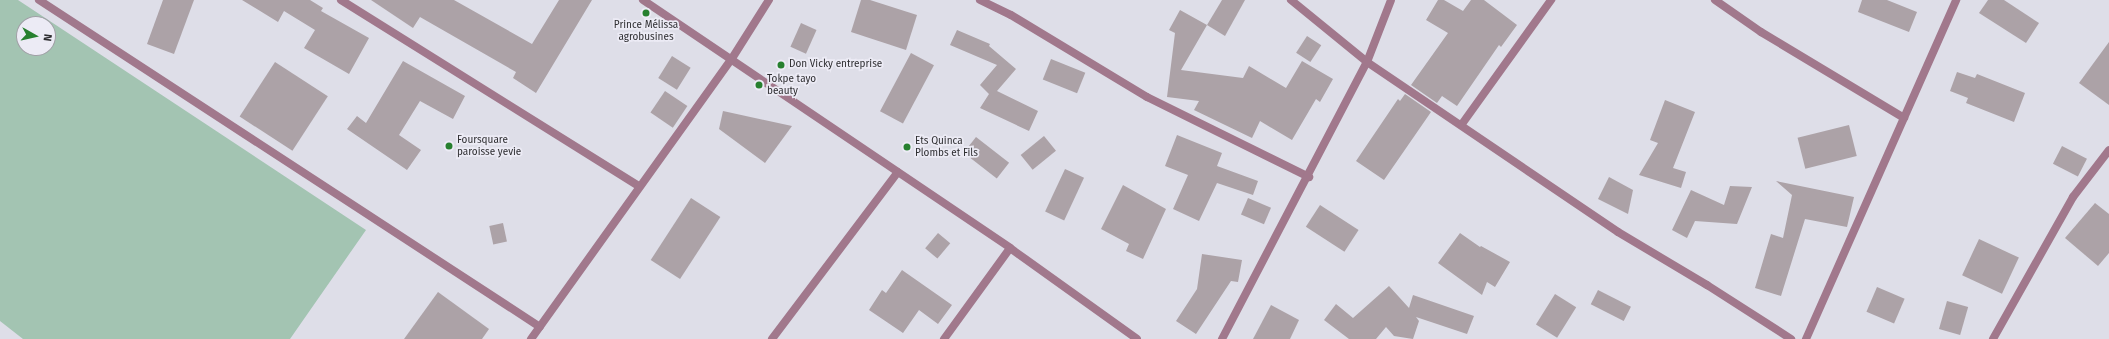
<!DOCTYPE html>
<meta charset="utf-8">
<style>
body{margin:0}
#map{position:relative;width:2109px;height:339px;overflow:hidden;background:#dedee8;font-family:"Fira Sans",sans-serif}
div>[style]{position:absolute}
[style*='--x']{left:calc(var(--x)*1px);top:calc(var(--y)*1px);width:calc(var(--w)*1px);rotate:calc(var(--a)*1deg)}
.green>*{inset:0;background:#a3c4b2}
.building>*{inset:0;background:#aca2a7;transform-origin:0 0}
.street>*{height:8px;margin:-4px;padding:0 4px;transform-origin:4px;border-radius:4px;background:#a1788c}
.dots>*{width:11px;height:11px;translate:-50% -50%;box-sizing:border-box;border:2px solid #ecebf5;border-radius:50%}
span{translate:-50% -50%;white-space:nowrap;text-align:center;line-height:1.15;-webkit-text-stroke:3.5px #ecebf5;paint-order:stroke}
.poi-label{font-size:10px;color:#2d2d30}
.left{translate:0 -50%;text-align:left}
.north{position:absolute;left:16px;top:16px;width:40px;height:40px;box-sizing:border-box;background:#ecebf5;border:1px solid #a09fa6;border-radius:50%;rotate:98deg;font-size:11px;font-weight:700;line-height:16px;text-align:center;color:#2d2d30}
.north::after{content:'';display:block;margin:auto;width:14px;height:18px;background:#27802f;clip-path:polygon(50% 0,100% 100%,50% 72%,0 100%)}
</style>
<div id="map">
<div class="green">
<i style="clip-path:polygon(evenodd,0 0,18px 0,366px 230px,290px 339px,23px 339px,0 321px,0 0,24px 24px,48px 24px,48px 48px,24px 48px,24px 24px)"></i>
</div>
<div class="building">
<i style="clip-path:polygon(163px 0,194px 0,174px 54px,147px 44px)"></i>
<i style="clip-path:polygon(242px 0,310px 0,323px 8px,321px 11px,369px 38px,349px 74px,304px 48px,315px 30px,284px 11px,278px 22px)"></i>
<i style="clip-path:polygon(371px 0,454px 0,532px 44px,559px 0,592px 0,536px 93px,513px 78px,516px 72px,420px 17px,413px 28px)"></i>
<i style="clip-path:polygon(861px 0,870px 0,917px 15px,906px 50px,851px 32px)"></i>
<i style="clip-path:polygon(1222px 0,1245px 0,1225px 36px,1207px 25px)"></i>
<i style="clip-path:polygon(1438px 0,1444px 0,1463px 11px,1471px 0,1484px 0,1517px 25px,1501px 47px,1499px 45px,1457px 106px,1442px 96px,1437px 103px,1411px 85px,1448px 33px,1426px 20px)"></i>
<i style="clip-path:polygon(1862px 0,1887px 0,1917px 12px,1909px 32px,1858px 12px)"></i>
<i style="clip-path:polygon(1988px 0,2004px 0,2039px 23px,2026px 43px,1979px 13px)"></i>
<i style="clip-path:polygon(1180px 10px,1207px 25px,1181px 70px,1243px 78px,1249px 66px,1286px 88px,1302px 61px,1333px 79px,1320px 102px,1316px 99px,1292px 140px,1260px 121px,1252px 138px,1194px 110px,1199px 101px,1167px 97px,1175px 33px,1169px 30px)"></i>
<i style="left:801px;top:23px;width:17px;height:26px;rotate:24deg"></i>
<i style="clip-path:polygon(957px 30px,990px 44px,989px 46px,1016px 69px,997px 91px,1038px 111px,1029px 131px,980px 108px,989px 94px,980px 85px,997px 65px,950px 45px)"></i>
<i style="left:1307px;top:36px;width:17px;height:20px;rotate:33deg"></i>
<i style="clip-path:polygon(2109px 42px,2109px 105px,2079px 83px)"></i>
<i style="left:911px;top:53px;width:26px;height:66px;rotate:28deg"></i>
<i style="left:672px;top:56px;width:22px;height:26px;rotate:32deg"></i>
<i style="left:1051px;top:59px;width:37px;height:22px;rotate:22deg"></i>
<i style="clip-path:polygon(403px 61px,465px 96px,453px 119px,420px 101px,399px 135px,421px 150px,407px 170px,347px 129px,357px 116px,366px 123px)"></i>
<i style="left:275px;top:62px;width:63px;height:65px;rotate:33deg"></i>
<i style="clip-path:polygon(1957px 72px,1975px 78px,1977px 74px,2025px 93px,2014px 122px,1966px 103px,1968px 98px,1950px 91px)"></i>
<i style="left:665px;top:91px;width:27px;height:26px;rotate:34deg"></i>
<i style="clip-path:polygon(1405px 94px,1431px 112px,1384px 180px,1356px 161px,1398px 99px,1400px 101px)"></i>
<i style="clip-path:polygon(1665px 100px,1695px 112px,1673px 168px,1686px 172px,1681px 188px,1639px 175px,1658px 143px,1650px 140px)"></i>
<i style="clip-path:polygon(723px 111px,792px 126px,765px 163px,719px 129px)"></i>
<i style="left:1849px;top:125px;width:32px;height:53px;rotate:76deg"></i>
<i style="clip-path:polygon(1177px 135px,1222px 153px,1217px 166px,1258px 181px,1253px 195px,1217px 183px,1199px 221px,1173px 209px,1188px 175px,1165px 166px)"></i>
<i style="left:1044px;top:136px;width:19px;height:30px;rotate:51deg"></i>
<i style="left:976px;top:137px;width:42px;height:20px;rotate:38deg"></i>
<i style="left:2062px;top:146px;width:28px;height:20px;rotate:27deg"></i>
<i style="left:1065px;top:169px;width:21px;height:47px;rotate:25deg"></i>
<i style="clip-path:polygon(1609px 177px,1633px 190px,1628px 214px,1598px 199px)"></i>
<i style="clip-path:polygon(1776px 181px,1854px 197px,1847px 227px,1805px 219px,1781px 296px,1755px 288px,1771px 234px,1783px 238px,1792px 195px)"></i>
<i style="clip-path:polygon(1123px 185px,1166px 209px,1143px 259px,1126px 251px,1129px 244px,1101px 229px)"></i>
<i style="clip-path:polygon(1730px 186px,1752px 187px,1737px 224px,1695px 221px,1687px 238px,1672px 230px,1691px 190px,1724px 205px)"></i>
<i style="left:691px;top:198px;width:35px;height:74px;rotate:33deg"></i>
<i style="left:1248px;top:198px;width:25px;height:18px;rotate:23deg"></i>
<i style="clip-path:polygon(2095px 203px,2109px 214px,2109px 253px,2098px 266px,2065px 238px)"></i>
<i style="left:1320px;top:205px;width:46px;height:26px;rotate:33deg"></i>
<i style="left:503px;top:223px;width:19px;height:14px;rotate:78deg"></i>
<i style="left:938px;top:233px;width:16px;height:20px;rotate:40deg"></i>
<i style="clip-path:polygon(1460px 233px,1480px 247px,1481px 246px,1510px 262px,1495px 287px,1487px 282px,1482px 295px,1438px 263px)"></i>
<i style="left:1979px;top:239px;width:44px;height:40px;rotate:25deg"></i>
<i style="clip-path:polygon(1202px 254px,1242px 260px,1238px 282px,1231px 281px,1196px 334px,1176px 321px,1197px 289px)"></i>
<i style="clip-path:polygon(902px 270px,952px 305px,938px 324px,919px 310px,903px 333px,869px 310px,882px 290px,886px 293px)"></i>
<i style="clip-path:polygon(1389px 286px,1409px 308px,1413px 295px,1474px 316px,1467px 334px,1416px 317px,1419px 321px,1413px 339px,1394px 336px,1386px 327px,1376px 339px,1349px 339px,1324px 320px,1336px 304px,1353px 318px)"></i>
<i style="left:1877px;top:287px;width:30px;height:27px;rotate:23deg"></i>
<i style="left:1598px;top:290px;width:37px;height:16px;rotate:27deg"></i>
<i style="clip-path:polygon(438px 292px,489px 329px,482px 339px,404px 339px)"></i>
<i style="left:1555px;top:294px;width:25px;height:36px;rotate:32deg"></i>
<i style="left:1947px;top:301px;width:22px;height:29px;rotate:16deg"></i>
<i style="clip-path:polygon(1271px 305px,1299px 320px,1290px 339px,1253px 339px)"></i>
</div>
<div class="street">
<i style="--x:39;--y:0;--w:598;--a:33.13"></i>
<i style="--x:341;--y:0;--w:351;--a:32"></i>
<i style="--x:643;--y:0;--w:443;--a:34"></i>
<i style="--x:1010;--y:248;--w:156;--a:35.6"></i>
<i style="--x:980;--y:0;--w:34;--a:26"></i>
<i style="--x:1011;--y:15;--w:159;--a:31.1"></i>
<i style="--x:1147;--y:97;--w:181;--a:26.3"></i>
<i style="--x:1291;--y:0;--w:98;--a:39.2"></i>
<i style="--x:1367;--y:62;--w:303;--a:34.1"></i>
<i style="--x:1618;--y:232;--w:104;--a:30.8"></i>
<i style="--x:1707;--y:285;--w:100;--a:32.7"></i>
<i style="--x:1715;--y:0;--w:56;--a:34.8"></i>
<i style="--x:1761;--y:32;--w:167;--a:31"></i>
<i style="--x:1462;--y:124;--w:153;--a:-54.3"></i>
<i style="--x:531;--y:339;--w:343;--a:-54.4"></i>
<i style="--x:731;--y:60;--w:71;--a:-57.7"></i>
<i style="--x:772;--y:339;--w:209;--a:-53"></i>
<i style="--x:944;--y:339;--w:112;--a:-54"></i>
<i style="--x:1222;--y:339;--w:313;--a:-62.4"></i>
<i style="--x:1367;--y:62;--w:66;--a:-68.8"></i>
<i style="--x:1806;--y:339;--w:371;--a:-66.1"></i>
<i style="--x:1993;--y:339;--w:163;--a:-60.6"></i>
<i style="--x:2073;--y:197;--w:59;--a:-52.5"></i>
</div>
<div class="dots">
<i style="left:646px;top:13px;background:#27802f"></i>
<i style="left:781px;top:65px;background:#27802f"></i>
<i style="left:759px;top:85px;background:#27802f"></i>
<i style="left:449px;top:146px;background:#27802f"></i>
<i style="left:907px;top:147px;background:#27802f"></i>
</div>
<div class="poi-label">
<span style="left:646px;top:31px">Prince Mélissa<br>agrobusines</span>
<span class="left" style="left:789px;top:65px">Don Vicky entreprise</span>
<span class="left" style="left:767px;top:85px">Tokpe tayo<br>beauty</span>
<span class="left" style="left:457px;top:146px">Foursquare<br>paroisse yevie</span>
<span class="left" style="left:915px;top:147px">Ets Quinca<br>Plombs et Fils</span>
</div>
<div class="north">N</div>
</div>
